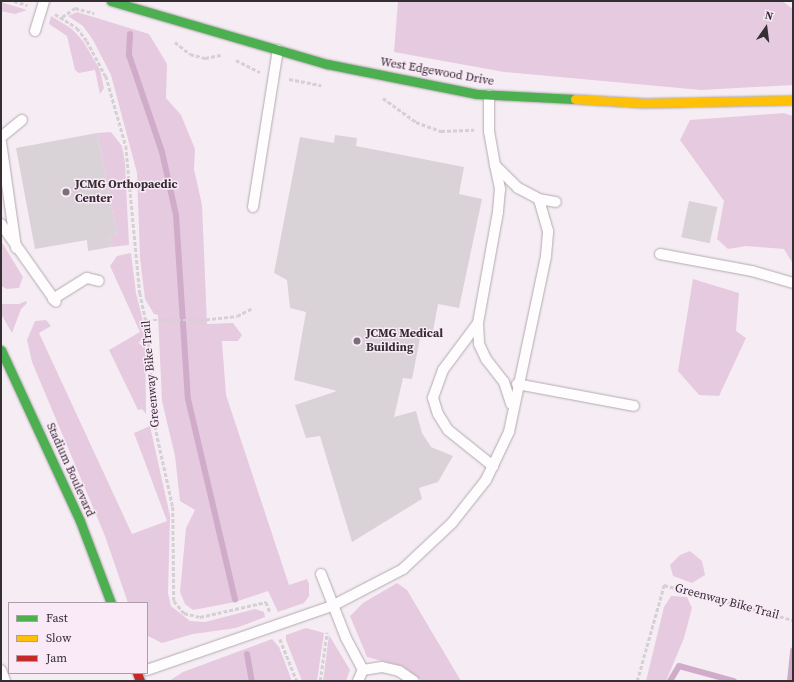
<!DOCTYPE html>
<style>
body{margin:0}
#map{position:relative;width:794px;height:682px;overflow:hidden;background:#f6edf4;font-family:"Source Serif 4",serif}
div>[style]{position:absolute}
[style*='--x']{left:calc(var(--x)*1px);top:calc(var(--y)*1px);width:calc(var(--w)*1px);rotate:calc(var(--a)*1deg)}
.green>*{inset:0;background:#e6cae0}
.stream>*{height:6px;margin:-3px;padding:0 3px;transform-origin:3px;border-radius:3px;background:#d0acca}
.building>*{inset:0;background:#d9d2d7;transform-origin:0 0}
.path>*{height:2.5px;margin-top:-1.25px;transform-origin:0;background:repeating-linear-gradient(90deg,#d4d0d3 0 4px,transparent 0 6px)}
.roads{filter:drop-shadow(0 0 1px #b1aaaf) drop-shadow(0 0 1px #b1aaaf)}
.lane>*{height:10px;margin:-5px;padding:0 5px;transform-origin:5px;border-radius:5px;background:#fefcfd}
.fast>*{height:9px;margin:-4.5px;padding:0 4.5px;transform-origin:4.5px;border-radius:4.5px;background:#4caf50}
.slow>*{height:9px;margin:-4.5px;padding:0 4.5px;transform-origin:4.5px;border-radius:4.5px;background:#ffc107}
.jam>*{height:9px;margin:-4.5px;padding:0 4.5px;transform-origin:4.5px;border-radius:4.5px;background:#c62828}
.dots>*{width:11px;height:11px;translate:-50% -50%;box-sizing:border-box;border:2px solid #fae9f7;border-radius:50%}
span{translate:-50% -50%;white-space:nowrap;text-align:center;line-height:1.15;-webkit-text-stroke:3px #fae9f7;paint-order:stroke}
.street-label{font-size:12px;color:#352e33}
.poi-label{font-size:12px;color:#352e33;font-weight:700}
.left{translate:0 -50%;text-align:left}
.frame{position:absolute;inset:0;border:2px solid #352e33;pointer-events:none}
.legend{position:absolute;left:8px;top:602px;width:140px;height:72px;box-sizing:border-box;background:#fae9f7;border:1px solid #ab9ea9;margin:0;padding:5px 7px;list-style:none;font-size:12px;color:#352e33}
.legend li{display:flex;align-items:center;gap:8px;height:20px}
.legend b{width:20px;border:1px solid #ab9ea9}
.north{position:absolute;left:746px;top:8px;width:40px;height:40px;-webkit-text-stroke:3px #fae9f7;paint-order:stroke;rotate:14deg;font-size:11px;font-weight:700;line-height:16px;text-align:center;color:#352e33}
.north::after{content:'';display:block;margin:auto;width:14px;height:18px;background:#352e33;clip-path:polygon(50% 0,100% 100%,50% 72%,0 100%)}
</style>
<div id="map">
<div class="green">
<i style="clip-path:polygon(398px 1px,782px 1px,793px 9px,793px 85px,701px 90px,504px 72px,394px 52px)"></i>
<i style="clip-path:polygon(1px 2px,27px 10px,15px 14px,1px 11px)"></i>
<i style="clip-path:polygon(77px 12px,149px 34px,167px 64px,166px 98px,181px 115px,195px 149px,194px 169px,202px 205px,207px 324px,233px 323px,242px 335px,238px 341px,222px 341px,226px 395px,289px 585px,307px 579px,309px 584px,309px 596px,304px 603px,278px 612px,268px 591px,235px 602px,193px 610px,185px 604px,180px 592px,186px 528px,195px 510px,180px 501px,175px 456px,162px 401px,158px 315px,154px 314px,145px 299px,140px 258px,137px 173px,111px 75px,93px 40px,83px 26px,68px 16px)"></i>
<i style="clip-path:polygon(51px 16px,72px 29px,83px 41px,100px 70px,104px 88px,100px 94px,95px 70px,79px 73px,75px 70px,67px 36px,49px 24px)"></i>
<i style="clip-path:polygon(784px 113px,793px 116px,793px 264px,784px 249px,746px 246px,728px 249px,717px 239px,724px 201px,680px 140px,690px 120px)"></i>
<i style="clip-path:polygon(111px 132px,122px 146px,125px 163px,129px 245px,111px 247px,109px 237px,117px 235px,97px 133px)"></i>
<i style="clip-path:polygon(1px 241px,23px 277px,19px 288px,7px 289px,1px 286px)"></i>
<i style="clip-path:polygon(131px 253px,136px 293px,145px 329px,146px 414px,142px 409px,138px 410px,109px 350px,140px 332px,110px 266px,117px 256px)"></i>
<i style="clip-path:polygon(693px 279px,739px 293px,736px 331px,746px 338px,719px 396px,699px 395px,678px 371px)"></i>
<i style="clip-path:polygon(26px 301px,27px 303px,21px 309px,12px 333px,1px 314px,1px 304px,19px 304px)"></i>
<i style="clip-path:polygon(46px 320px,51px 326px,39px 333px,132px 534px,167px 521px,134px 433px,150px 426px,170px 516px,168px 593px,171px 606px,190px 621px,205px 622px,255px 609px,264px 612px,265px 617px,236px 628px,193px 634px,162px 643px,148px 636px,147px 603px,128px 603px,105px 536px,32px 362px,27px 340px,35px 321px)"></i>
<i style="clip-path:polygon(690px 551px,702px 561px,705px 575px,692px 583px,673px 576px,670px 565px,680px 555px)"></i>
<i style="clip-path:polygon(397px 583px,407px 590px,461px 681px,423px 681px,402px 666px,367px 657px,350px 616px,363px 603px)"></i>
<i style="clip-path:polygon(671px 596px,687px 597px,692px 608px,684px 638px,666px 681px,646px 681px,664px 607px)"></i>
<i style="clip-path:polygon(306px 628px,324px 633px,317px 681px,302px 681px,286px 640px,286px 635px)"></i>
<i style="clip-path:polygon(329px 635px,350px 670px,346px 681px,323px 681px)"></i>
<i style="clip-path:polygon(272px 639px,279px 647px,292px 681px,169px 681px,183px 672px)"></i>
</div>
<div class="stream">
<i style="--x:130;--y:34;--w:21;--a:93"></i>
<i style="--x:129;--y:55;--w:102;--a:71.2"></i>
<i style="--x:162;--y:152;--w:65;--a:77.5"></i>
<i style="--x:176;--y:215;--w:184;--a:86.3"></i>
<i style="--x:188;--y:399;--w:206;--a:76.8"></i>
<i style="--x:247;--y:654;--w:27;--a:80"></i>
<i style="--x:670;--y:681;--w:17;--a:-59"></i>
<i style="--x:679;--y:666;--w:57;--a:15.3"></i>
<i style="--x:790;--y:681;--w:31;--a:-84"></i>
</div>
<div class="building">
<i style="clip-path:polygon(97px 133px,117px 235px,109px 237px,111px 247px,88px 251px,87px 240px,35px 249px,16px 148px)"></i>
<i style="clip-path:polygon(335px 135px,357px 138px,356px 146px,464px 167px,459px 194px,482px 199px,459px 308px,438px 304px,433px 331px,422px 328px,412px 379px,403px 378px,394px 417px,416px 411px,422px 433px,431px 447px,453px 456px,438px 482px,419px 488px,422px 499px,352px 542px,320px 436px,306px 438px,295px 405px,337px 391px,294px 380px,306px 312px,290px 308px,287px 280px,274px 273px,300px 137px,334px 143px)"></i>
<i style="left:689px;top:201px;width:29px;height:37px;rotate:12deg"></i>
</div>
<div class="path">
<i style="--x:14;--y:1;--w:14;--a:17"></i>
<i style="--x:55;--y:14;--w:26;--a:32"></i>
<i style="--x:77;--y:28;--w:16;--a:52"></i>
<i style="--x:87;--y:41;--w:40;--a:62"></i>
<i style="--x:106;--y:76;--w:73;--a:74.1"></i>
<i style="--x:126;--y:146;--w:148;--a:84.6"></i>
<i style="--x:140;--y:293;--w:39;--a:78"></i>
<i style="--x:148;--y:331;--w:95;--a:85.8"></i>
<i style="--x:155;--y:426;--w:83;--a:77.5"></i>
<i style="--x:173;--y:507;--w:94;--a:89.4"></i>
<i style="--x:174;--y:601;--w:16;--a:50"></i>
<i style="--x:184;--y:613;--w:16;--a:14"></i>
<i style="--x:200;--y:617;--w:68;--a:-12.8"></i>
<i style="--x:266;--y:602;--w:11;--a:68"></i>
<i style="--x:62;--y:17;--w:16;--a:-35"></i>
<i style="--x:75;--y:8;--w:20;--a:15"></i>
<i style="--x:175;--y:42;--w:19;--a:39"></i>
<i style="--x:190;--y:54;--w:16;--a:15"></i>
<i style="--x:205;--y:58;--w:16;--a:-11"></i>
<i style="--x:236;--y:60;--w:27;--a:27"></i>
<i style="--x:289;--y:79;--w:33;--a:11"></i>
<i style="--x:383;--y:98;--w:41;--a:36"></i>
<i style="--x:416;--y:122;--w:27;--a:20"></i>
<i style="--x:441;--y:131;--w:33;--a:-2"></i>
<i style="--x:147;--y:320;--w:53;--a:0"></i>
<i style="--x:200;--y:320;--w:37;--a:-6"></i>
<i style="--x:237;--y:316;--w:16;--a:-27"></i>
<i style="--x:280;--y:639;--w:45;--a:68"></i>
<i style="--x:320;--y:681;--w:49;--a:-81.9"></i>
<i style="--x:637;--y:681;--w:100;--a:-74.3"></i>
<i style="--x:664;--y:585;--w:134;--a:15.2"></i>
</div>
<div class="roads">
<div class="lane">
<i style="--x:35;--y:31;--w:31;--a:-73"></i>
<i style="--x:1;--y:137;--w:27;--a:-39"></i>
<i style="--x:1;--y:142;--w:107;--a:81.9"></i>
<i style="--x:495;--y:165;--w:25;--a:78"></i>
<i style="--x:500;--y:189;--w:23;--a:95"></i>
<i style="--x:498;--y:212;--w:113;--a:100.2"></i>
<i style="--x:478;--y:323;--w:21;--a:87"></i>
<i style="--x:479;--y:344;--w:17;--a:65"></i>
<i style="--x:486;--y:359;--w:29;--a:52"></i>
<i style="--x:504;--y:382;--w:23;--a:72"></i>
<i style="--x:539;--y:199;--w:17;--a:10"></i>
<i style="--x:253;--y:207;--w:159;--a:-81"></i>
<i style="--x:1;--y:224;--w:95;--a:54.8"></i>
<i style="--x:660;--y:254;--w:94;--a:10.5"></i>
<i style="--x:752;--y:271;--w:43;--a:16.3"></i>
<i style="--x:53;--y:299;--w:40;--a:-32"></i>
<i style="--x:87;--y:278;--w:12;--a:14"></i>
<i style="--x:478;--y:323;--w:59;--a:126.7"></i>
<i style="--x:443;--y:370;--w:30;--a:110"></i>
<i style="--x:433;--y:398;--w:17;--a:73"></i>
<i style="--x:438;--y:414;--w:19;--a:58"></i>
<i style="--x:448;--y:430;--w:58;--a:38.7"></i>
<i style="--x:517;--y:384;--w:119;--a:10.6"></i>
<i style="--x:321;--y:574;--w:69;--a:68.7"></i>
<i style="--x:346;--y:638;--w:36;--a:62"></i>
<i style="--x:1;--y:670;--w:12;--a:70"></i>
<i style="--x:147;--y:670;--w:196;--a:-19.1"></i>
<i style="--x:332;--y:606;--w:80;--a:-27.5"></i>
<i style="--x:403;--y:569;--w:67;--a:-43.2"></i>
<i style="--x:452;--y:523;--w:55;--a:-51.7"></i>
<i style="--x:486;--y:480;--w:53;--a:-64.4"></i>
<i style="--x:509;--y:432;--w:180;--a:-78.1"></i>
<i style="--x:546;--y:256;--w:25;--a:-85"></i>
<i style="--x:548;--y:231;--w:33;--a:-106"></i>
<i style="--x:539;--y:199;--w:24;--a:-152"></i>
<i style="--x:518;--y:188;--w:33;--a:-135"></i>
<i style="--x:495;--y:165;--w:34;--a:-100"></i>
<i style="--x:489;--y:132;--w:37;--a:-90"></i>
<i style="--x:358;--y:681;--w:12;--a:-66"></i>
<i style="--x:363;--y:670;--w:19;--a:-9"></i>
<i style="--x:382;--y:667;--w:17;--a:13"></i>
<i style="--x:399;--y:671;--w:18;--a:34"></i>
</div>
<div class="fast">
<i style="--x:111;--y:1;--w:225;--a:16.3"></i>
<i style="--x:327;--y:64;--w:153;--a:11.3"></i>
<i style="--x:477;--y:94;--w:98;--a:2.9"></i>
<i style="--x:1;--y:350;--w:188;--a:65.2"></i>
<i style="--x:80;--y:521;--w:88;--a:69.3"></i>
</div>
<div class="slow">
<i style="--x:575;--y:99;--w:70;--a:3.3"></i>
<i style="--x:645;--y:103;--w:148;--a:-1.2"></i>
</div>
<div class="jam">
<i style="--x:137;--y:673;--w:9;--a:69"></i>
</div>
</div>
<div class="dots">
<i style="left:66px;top:192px;background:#797177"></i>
<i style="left:357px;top:341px;background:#797177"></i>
</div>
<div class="street-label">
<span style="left:437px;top:72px;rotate:10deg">West Edgewood Drive</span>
<span style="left:151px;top:374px;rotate:-95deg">Greenway Bike Trail</span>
<span style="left:70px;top:470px;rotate:66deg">Stadium Boulevard</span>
<span style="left:727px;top:602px;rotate:15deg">Greenway Bike Trail</span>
</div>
<div class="poi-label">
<span class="left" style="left:75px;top:192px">JCMG Orthopaedic<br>Center</span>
<span class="left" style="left:366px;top:341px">JCMG Medical<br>Building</span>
</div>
<div class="frame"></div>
<ul class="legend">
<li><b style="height:5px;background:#4caf50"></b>Fast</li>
<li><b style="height:5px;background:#ffc107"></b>Slow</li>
<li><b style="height:5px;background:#c62828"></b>Jam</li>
</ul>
<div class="north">N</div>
</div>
